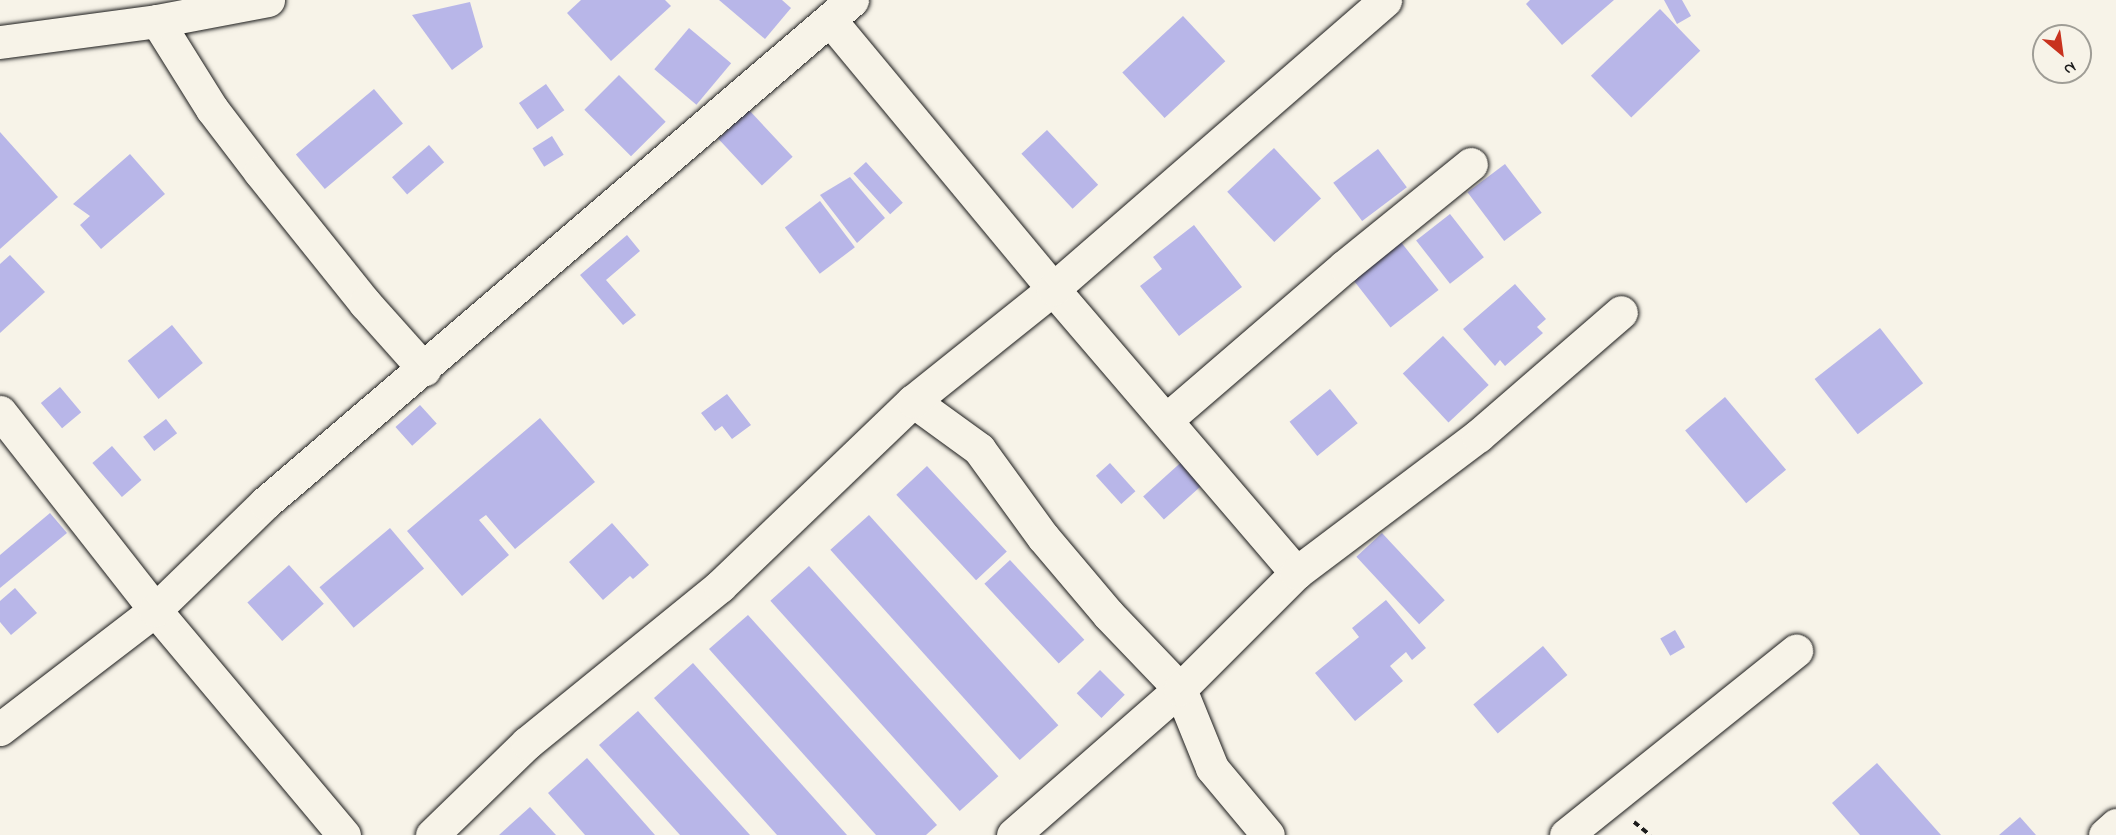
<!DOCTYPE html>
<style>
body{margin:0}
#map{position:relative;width:2116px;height:835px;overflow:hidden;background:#f7f3e8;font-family:"Indie Flower",sans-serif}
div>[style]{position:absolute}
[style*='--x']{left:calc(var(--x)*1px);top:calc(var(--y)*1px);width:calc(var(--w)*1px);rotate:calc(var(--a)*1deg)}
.building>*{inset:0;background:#b8b6e8;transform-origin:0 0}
.path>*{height:4px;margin-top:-2px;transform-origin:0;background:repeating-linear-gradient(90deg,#1c1c1c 0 6px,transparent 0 10.5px)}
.roads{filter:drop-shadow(0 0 2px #1c1c1c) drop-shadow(0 0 2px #1c1c1c)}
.minor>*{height:33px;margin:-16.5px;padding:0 16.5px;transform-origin:16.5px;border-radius:16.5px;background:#f7f3e8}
.tertiary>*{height:33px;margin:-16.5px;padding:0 16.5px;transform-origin:16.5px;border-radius:16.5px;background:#f7f3e8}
span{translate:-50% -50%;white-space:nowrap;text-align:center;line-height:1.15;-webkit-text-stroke:4.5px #f7f3e8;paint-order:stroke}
.north{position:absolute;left:2032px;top:24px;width:60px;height:60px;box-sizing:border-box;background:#f7f3e8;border:2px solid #9f9d96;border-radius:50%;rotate:151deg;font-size:16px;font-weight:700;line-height:24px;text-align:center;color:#1c1c1c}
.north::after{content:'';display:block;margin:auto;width:21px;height:27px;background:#c8321e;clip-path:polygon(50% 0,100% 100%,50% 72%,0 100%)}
</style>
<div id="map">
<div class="building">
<i style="clip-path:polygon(581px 0,665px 0,671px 6px,611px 61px,567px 13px)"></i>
<i style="clip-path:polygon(719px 0,782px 0,791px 8px,765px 39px)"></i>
<i style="clip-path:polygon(1530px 0,1614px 0,1562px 45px,1526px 4px)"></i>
<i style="clip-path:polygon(1664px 0,1682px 0,1691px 16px,1677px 24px)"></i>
<i style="clip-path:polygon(470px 2px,483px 47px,452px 70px,412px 15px)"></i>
<i style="left:1660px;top:9px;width:58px;height:96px;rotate:46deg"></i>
<i style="left:1183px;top:16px;width:62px;height:83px;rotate:47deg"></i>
<i style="left:689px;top:28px;width:55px;height:54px;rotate:40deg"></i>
<i style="left:619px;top:75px;width:66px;height:49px;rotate:45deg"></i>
<i style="left:546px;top:84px;width:32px;height:33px;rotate:55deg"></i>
<i style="left:374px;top:89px;width:45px;height:102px;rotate:50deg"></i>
<i style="left:749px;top:110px;width:64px;height:42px;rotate:47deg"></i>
<i style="left:1047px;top:130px;width:75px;height:35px;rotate:47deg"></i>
<i style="clip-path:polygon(0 132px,58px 197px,0 249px)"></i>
<i style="left:552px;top:136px;width:22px;height:23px;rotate:58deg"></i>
<i style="left:429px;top:145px;width:23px;height:49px;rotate:49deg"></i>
<i style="left:1274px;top:148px;width:69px;height:64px;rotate:47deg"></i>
<i style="left:1378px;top:149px;width:48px;height:56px;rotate:53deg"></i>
<i style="clip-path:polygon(130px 154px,165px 194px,101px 249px,80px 225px,90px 216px,73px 204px)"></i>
<i style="left:866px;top:162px;width:55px;height:17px;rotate:48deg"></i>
<i style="left:1505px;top:164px;width:61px;height:47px;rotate:53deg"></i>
<i style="clip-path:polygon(850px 177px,885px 218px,857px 243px,820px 195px)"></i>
<i style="left:820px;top:201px;width:58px;height:44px;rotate:53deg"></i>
<i style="left:1450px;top:214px;width:55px;height:43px;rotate:52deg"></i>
<i style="clip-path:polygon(1194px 225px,1242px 287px,1179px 336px,1140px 286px,1162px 269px,1153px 257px)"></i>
<i style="clip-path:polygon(627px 235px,640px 251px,606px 280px,636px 315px,623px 325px,580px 275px)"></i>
<i style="left:1401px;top:242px;width:61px;height:61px;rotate:52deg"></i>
<i style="clip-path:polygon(10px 255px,45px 292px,0 333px,0 264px)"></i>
<i style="clip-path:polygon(1515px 284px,1546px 319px,1537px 327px,1543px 333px,1505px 366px,1500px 360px,1495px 366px,1463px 329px)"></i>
<i style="left:172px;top:325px;width:49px;height:57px;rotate:51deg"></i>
<i style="left:1880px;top:328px;width:70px;height:83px;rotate:52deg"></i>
<i style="left:1443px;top:336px;width:67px;height:55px;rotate:47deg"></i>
<i style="left:60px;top:387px;width:33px;height:25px;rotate:50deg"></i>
<i style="left:1330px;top:389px;width:44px;height:52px;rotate:51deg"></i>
<i style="clip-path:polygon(727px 394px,751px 425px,732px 439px,722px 426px,715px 431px,701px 413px)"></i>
<i style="left:1725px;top:397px;width:95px;height:52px;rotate:50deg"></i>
<i style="left:420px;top:405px;width:25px;height:33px;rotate:48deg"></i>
<i style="clip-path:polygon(540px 418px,595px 482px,515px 549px,486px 515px,479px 520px,509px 555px,462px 596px,407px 531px)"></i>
<i style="left:166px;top:419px;width:18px;height:29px;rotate:52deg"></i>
<i style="left:112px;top:446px;width:45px;height:26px;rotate:49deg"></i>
<i style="left:1187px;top:457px;width:31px;height:59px;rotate:48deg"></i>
<i style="left:1110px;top:463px;width:38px;height:19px;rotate:48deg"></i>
<i style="left:927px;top:466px;width:117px;height:42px;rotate:47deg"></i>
<i style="clip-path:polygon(50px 513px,67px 533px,0 588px,0 555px)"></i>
<i style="left:869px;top:515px;width:283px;height:52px;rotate:48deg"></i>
<i style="clip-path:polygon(612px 523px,649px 565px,633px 579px,630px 576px,603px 600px,569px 562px)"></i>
<i style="left:390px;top:528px;width:53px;height:92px;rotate:50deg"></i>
<i style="left:1382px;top:533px;width:92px;height:35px;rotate:47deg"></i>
<i style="left:1010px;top:560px;width:109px;height:35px;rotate:47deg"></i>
<i style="left:289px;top:565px;width:52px;height:56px;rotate:48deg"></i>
<i style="left:809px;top:566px;width:283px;height:52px;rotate:48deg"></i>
<i style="clip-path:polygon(15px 588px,37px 613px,11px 635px,0 622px,0 601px)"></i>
<i style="clip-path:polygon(1386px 600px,1426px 648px,1412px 660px,1406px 652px,1390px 666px,1403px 681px,1355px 721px,1315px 673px,1359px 637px,1352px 628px)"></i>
<i style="clip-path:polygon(748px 615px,937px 825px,926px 835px,876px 835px,709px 649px)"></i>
<i style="left:1675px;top:630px;width:20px;height:17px;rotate:60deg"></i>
<i style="left:1543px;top:646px;width:38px;height:91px;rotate:50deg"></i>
<i style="clip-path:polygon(693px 663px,847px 835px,777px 835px,654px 698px)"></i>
<i style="left:1100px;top:670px;width:35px;height:33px;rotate:45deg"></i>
<i style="clip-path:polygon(638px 711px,750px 835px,680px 835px,599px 745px)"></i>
<i style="clip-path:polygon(587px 758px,655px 835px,585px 835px,548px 793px)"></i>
<i style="clip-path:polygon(1877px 763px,1941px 835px,1860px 835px,1832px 803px)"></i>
<i style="clip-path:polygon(530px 807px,556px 835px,499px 835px)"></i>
<i style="clip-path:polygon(2020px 817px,2036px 835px,1999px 835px)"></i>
</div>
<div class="path">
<i style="--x:1634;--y:822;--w:21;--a:39"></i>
</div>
<div class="roads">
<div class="minor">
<i style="--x:830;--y:20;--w:349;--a:50.3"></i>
<i style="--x:1053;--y:289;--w:374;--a:49.4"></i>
<i style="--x:157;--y:21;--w:104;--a:58"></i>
<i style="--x:212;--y:109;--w:79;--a:52.7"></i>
<i style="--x:260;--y:172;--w:168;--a:51.3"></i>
<i style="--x:365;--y:303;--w:89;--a:48.2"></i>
<i style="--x:913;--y:401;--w:82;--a:36"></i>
<i style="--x:979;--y:449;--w:109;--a:54"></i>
<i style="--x:1043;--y:537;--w:101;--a:49.8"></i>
<i style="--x:1108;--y:614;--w:104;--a:46.2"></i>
<i style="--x:1180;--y:689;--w:85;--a:67.9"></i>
<i style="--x:1212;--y:768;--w:87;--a:50.1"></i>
<i style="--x:0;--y:412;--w:251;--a:51.9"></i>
<i style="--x:155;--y:610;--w:294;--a:50"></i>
<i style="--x:1166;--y:420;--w:236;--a:-40.7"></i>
<i style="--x:1345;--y:266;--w:162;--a:-39"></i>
<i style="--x:0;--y:729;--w:195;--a:-37.5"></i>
<i style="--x:155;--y:610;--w:153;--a:-44.2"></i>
<i style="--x:265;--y:503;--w:773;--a:-40.59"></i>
<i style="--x:432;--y:835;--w:132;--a:-44.1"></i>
<i style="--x:527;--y:743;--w:249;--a:-39.1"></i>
<i style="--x:720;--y:586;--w:267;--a:-43.8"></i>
<i style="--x:913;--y:401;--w:179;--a:-38.7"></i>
<i style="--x:1053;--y:289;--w:440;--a:-41"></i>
<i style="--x:1013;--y:835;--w:222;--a:-41.2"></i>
<i style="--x:1180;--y:689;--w:164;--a:-45"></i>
<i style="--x:1296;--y:573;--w:228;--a:-37"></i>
<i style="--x:1478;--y:436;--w:189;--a:-40.9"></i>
<i style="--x:1566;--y:835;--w:295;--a:-38.7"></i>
<i style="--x:2105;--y:835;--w:15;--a:-42"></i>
</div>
<div class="tertiary">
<i style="--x:0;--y:42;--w:158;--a:-7.6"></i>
<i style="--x:157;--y:21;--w:113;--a:-10.7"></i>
</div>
</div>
<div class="north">N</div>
</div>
